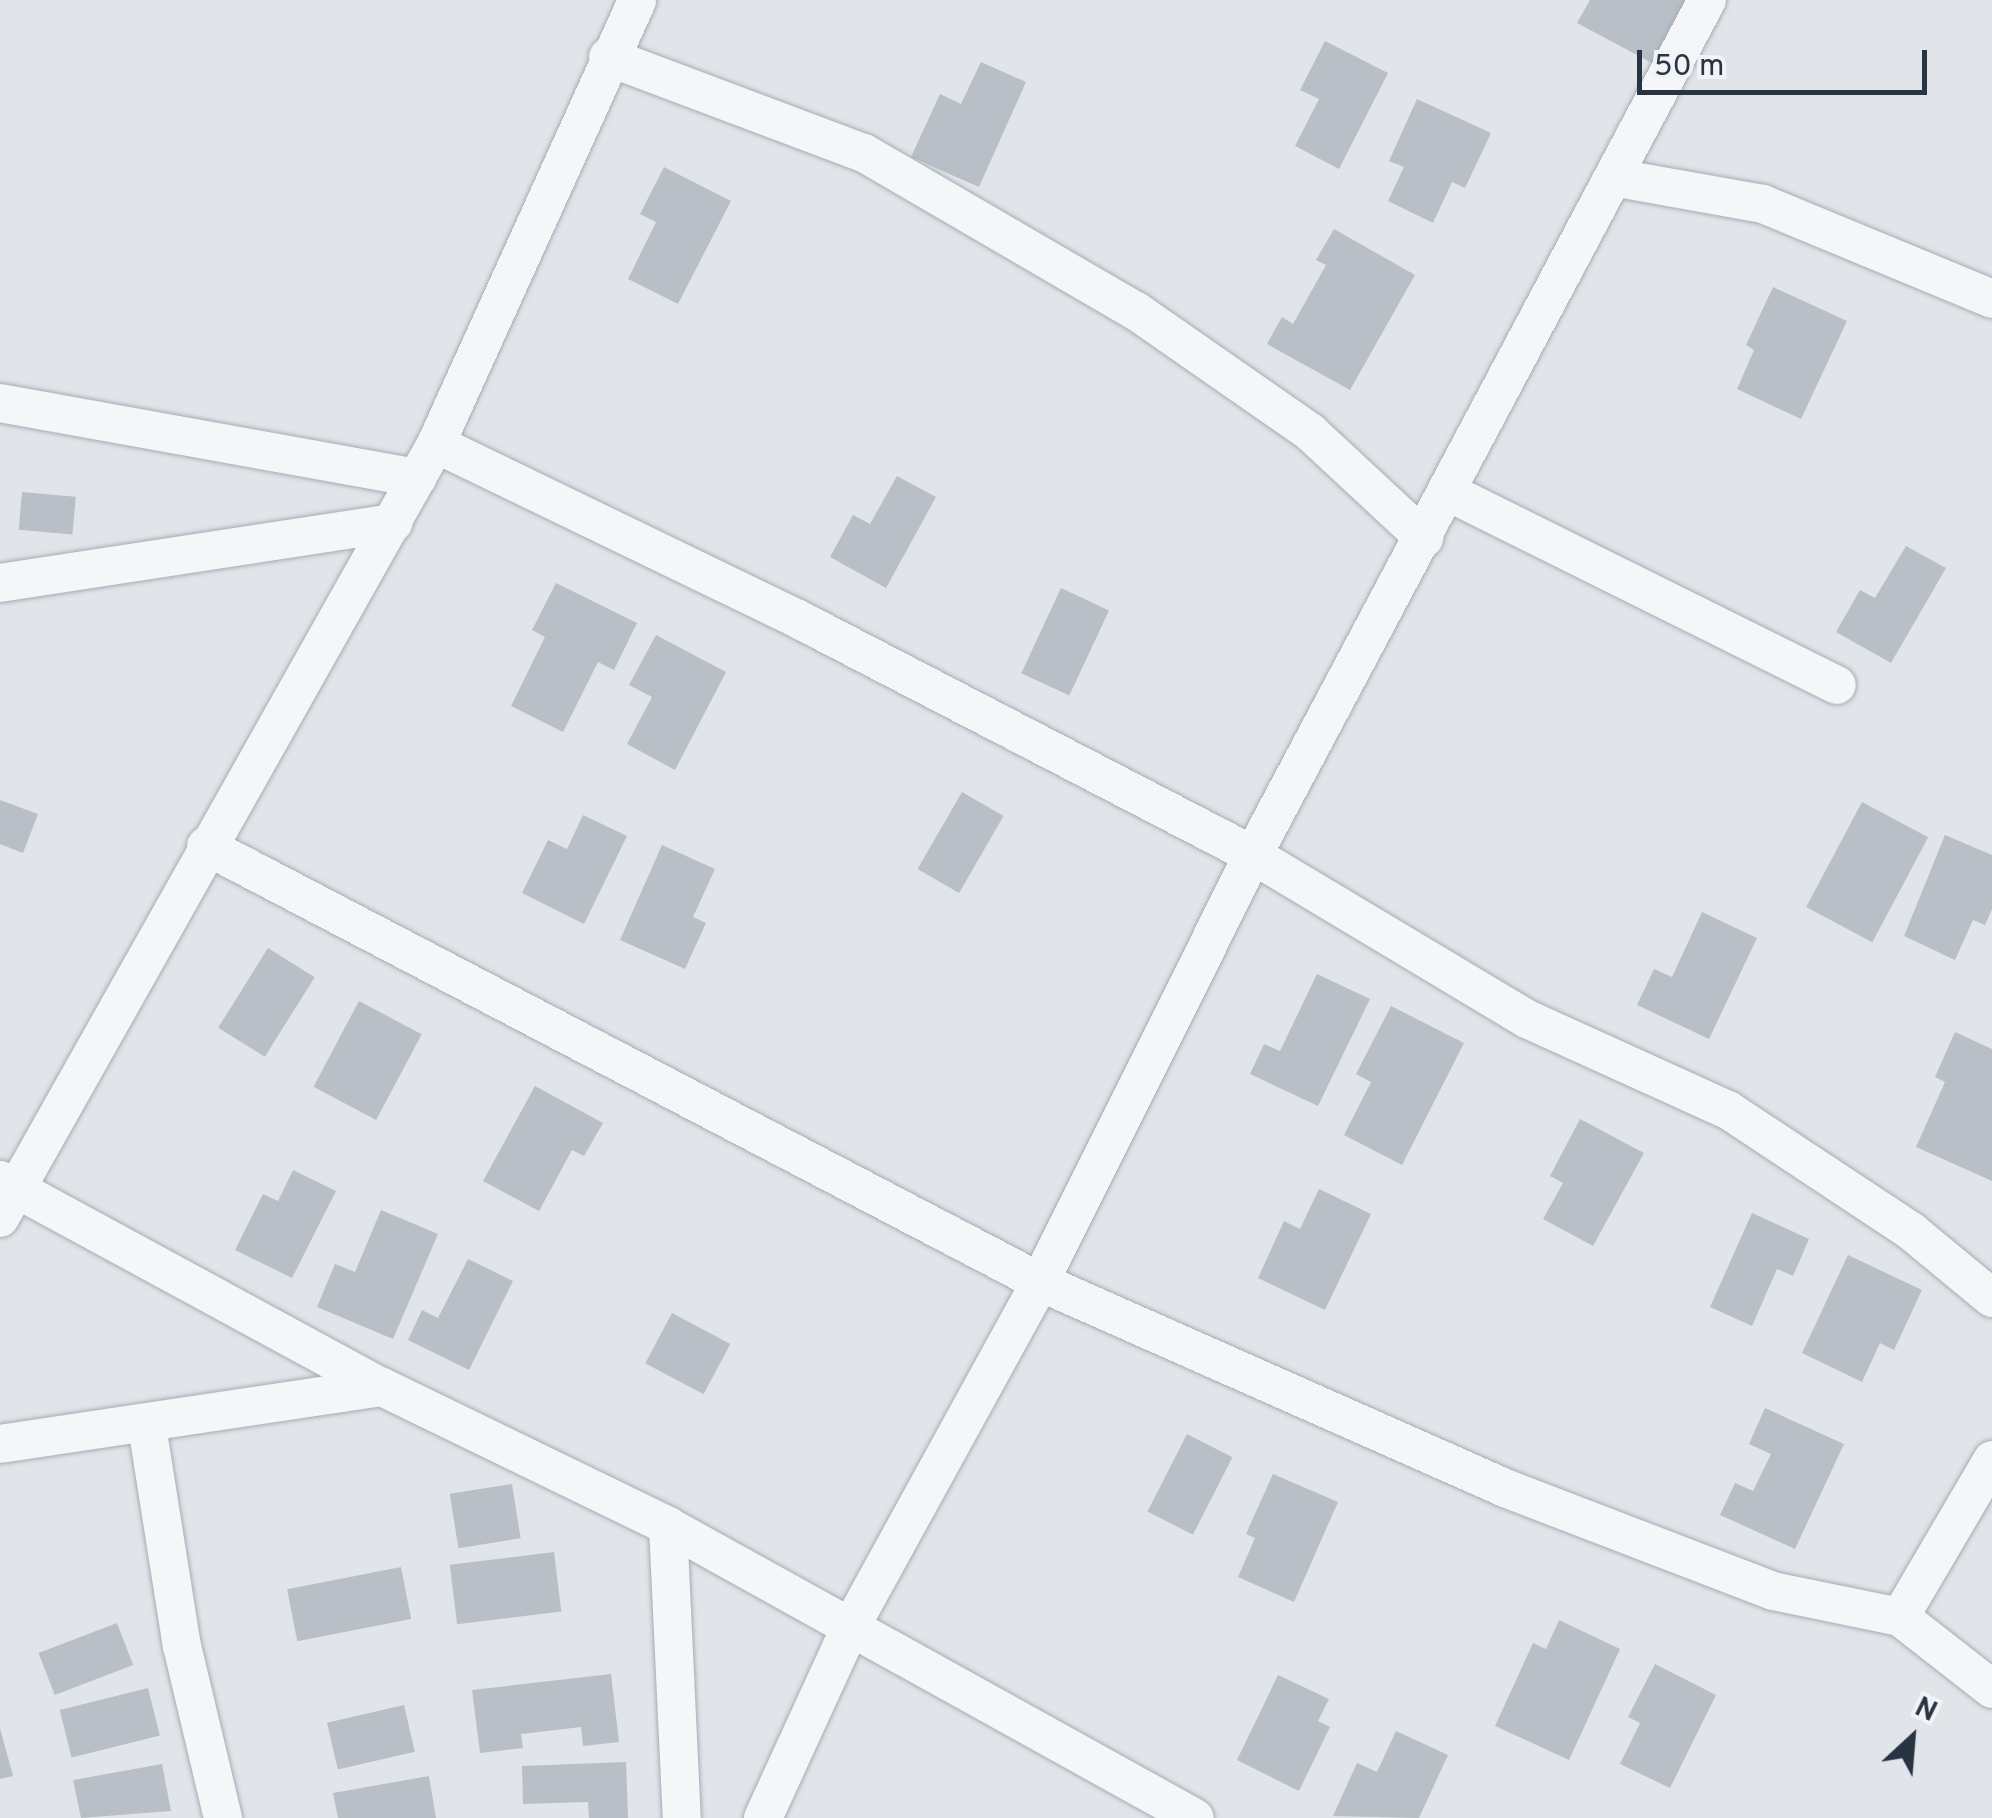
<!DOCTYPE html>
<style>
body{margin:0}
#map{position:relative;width:1992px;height:1818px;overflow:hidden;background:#e1e5ea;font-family:Overpass,sans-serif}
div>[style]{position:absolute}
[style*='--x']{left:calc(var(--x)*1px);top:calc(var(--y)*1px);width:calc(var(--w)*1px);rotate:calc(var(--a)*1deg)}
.building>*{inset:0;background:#b8bfc7;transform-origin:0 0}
.roads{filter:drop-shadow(0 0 2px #a6acb4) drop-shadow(0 0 2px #a6acb4)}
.minor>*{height:38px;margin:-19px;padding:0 19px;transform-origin:19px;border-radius:19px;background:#f4f6f8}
span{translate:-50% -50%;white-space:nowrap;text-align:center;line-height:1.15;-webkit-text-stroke:8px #f1f4f7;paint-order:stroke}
.north{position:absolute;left:1862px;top:1688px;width:100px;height:100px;-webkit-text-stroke:8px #f1f4f7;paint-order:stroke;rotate:26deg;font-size:28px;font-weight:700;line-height:40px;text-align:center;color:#293442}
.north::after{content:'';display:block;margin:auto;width:35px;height:45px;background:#293442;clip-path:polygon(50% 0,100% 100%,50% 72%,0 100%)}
.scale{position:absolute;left:1637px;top:50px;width:290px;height:45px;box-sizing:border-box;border:5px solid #293442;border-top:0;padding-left:12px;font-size:30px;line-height:35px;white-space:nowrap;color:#293442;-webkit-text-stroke:8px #f1f4f7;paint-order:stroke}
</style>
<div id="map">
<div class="building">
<i style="clip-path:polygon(1590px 0,1689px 0,1654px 64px,1577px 23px)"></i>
<i style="clip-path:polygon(1325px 41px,1388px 73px,1339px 169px,1295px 146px,1319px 99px,1300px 90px)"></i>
<i style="clip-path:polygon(981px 62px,1026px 82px,979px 187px,911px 157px,940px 94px,961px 104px)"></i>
<i style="clip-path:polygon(1417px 99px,1491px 133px,1465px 188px,1452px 182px,1433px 223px,1388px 201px,1404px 167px,1389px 161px)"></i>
<i style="clip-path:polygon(664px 167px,731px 201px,678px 304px,628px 279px,656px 222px,640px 214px)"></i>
<i style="clip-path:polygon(1334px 229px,1415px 275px,1350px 390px,1267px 344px,1282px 317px,1293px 324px,1326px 265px,1316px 260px)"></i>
<i style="clip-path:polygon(1773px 287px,1847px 321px,1801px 419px,1737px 389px,1754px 350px,1746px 345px)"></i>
<i style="clip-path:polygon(897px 476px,936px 497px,886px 588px,830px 557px,853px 515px,870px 524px)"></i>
<i style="left:22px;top:492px;width:54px;height:38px;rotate:5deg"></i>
<i style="clip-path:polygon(1906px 546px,1946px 568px,1891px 663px,1836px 632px,1860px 590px,1875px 598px)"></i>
<i style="clip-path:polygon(556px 583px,637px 623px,614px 670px,598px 662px,563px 732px,511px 706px,545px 637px,532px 630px)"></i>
<i style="left:1061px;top:588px;width:53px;height:94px;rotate:25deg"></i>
<i style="clip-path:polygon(656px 635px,726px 672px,675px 770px,627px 744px,652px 697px,629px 685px)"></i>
<i style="left:962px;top:792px;width:48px;height:89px;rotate:30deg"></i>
<i style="clip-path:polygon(0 800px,38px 814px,23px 853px,0 844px)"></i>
<i style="left:1862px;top:802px;width:75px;height:119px;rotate:28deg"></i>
<i style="clip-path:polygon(583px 815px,627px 836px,584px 924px,522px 893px,548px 840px,567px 849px)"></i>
<i style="clip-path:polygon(1945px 835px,1992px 855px,1992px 909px,1985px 925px,1973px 920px,1955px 960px,1904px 936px)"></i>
<i style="clip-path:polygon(662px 845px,715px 869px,693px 917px,706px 923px,685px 969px,620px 940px)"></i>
<i style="clip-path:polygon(1702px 912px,1757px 938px,1709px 1039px,1637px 1005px,1654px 969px,1672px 977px)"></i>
<i style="left:268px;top:948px;width:55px;height:94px;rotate:32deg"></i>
<i style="clip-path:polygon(1317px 974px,1370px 999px,1318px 1106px,1250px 1074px,1264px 1044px,1280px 1051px)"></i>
<i style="left:359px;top:1001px;width:71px;height:97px;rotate:28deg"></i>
<i style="clip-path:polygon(1391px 1006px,1464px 1043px,1402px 1165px,1344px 1135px,1371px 1082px,1356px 1074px)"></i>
<i style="clip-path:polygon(1955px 1032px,1992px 1049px,1992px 1181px,1916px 1147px,1945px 1082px,1935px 1077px)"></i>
<i style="clip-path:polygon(535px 1086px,603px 1123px,584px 1156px,572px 1150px,539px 1211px,483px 1181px)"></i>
<i style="clip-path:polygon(1580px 1119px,1644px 1153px,1593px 1246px,1543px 1219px,1563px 1183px,1550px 1176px)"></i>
<i style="clip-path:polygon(293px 1170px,336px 1191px,292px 1278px,235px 1250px,263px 1194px,278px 1201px)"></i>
<i style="clip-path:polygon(1319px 1189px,1371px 1214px,1325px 1310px,1258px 1278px,1284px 1221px,1300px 1229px)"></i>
<i style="clip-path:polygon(381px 1210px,438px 1234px,393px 1339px,317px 1307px,335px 1264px,355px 1272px)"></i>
<i style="clip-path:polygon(1752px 1213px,1809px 1239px,1793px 1276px,1777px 1269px,1752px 1326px,1710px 1307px)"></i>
<i style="clip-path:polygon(1848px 1255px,1922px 1290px,1894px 1350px,1880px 1343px,1862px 1382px,1802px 1353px)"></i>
<i style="clip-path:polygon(468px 1259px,513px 1281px,469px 1370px,408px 1340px,422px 1310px,438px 1318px)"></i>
<i style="left:672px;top:1313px;width:66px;height:57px;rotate:28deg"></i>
<i style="clip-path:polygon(1765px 1408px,1844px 1444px,1795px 1549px,1720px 1515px,1735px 1483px,1753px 1491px,1771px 1454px,1749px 1444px)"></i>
<i style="left:1187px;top:1434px;width:51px;height:87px;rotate:27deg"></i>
<i style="clip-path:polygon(1273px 1474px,1338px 1502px,1294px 1602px,1238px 1577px,1255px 1538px,1246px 1534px)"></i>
<i style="left:512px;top:1484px;width:55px;height:63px;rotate:81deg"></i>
<i style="left:554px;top:1552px;width:60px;height:105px;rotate:83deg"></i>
<i style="left:401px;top:1567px;width:53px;height:116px;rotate:79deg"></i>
<i style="clip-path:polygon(1559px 1620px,1620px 1649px,1569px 1760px,1495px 1726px,1533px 1643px,1546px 1649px)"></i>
<i style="left:117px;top:1623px;width:45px;height:84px;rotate:69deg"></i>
<i style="clip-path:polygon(1655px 1664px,1716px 1695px,1670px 1788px,1620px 1764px,1640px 1723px,1628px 1717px)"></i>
<i style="clip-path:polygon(611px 1674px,619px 1742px,583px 1746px,581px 1727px,521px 1734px,523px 1748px,480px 1753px,472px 1690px)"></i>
<i style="clip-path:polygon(1278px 1675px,1329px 1699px,1318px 1721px,1330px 1727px,1299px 1791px,1237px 1760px)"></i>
<i style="left:148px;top:1688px;width:49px;height:91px;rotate:76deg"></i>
<i style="left:404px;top:1705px;width:48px;height:79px;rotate:77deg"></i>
<i style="clip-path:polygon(0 1728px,13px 1776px,0 1779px)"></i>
<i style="clip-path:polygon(1396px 1731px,1448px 1755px,1419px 1818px,1333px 1816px,1357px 1763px,1377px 1772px)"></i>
<i style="clip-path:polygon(626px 1762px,628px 1818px,589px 1818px,588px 1802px,523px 1804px,522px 1766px)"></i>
<i style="clip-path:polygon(162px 1764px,171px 1811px,81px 1818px,73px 1780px)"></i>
<i style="clip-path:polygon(429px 1776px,436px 1818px,338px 1818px,333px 1793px)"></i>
</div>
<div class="roads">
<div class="minor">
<i style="--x:608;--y:57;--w:273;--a:20.6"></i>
<i style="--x:864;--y:153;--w:315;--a:30.2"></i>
<i style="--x:1136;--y:311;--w:212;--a:34.8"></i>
<i style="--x:1310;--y:432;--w:156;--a:42.9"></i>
<i style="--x:1617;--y:178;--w:148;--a:10.1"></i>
<i style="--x:1763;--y:204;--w:248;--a:22.5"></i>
<i style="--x:0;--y:403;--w:424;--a:10.2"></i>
<i style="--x:436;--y:444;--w:402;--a:25.8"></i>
<i style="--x:798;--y:619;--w:513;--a:27.41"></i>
<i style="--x:1253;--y:855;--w:319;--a:30.9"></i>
<i style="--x:1527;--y:1019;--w:221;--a:24.4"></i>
<i style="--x:1728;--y:1110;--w:221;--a:33.5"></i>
<i style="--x:1912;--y:1232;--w:104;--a:39.5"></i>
<i style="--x:1448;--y:492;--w:434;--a:26.4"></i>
<i style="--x:0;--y:583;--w:398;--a:-8.7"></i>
<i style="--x:206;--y:846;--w:941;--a:27.6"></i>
<i style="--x:1040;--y:1282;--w:509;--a:23.89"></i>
<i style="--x:1505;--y:1488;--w:287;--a:21"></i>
<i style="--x:1773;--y:1591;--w:130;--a:11.6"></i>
<i style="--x:1900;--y:1617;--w:117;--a:38"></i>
<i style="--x:0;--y:1180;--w:434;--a:28.5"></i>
<i style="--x:382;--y:1387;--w:318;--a:25.9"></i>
<i style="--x:668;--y:1526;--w:602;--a:28.99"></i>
<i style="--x:0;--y:1218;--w:888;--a:-60.61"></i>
<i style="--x:436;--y:444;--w:487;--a:-65.6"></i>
<i style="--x:147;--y:1426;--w:223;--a:81"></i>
<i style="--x:182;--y:1646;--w:177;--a:76.6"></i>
<i style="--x:0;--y:1444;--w:386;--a:-8.5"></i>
<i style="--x:668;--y:1526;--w:292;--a:87.3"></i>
<i style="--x:1900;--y:1617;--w:182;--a:-59.6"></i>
<i style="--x:763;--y:1818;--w:207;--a:-65.4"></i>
<i style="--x:849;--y:1630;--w:397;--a:-61.2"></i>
<i style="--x:1040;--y:1282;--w:477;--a:-63.5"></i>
<i style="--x:1253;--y:855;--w:968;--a:-62.03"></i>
</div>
</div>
<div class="north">N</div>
<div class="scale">50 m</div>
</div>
